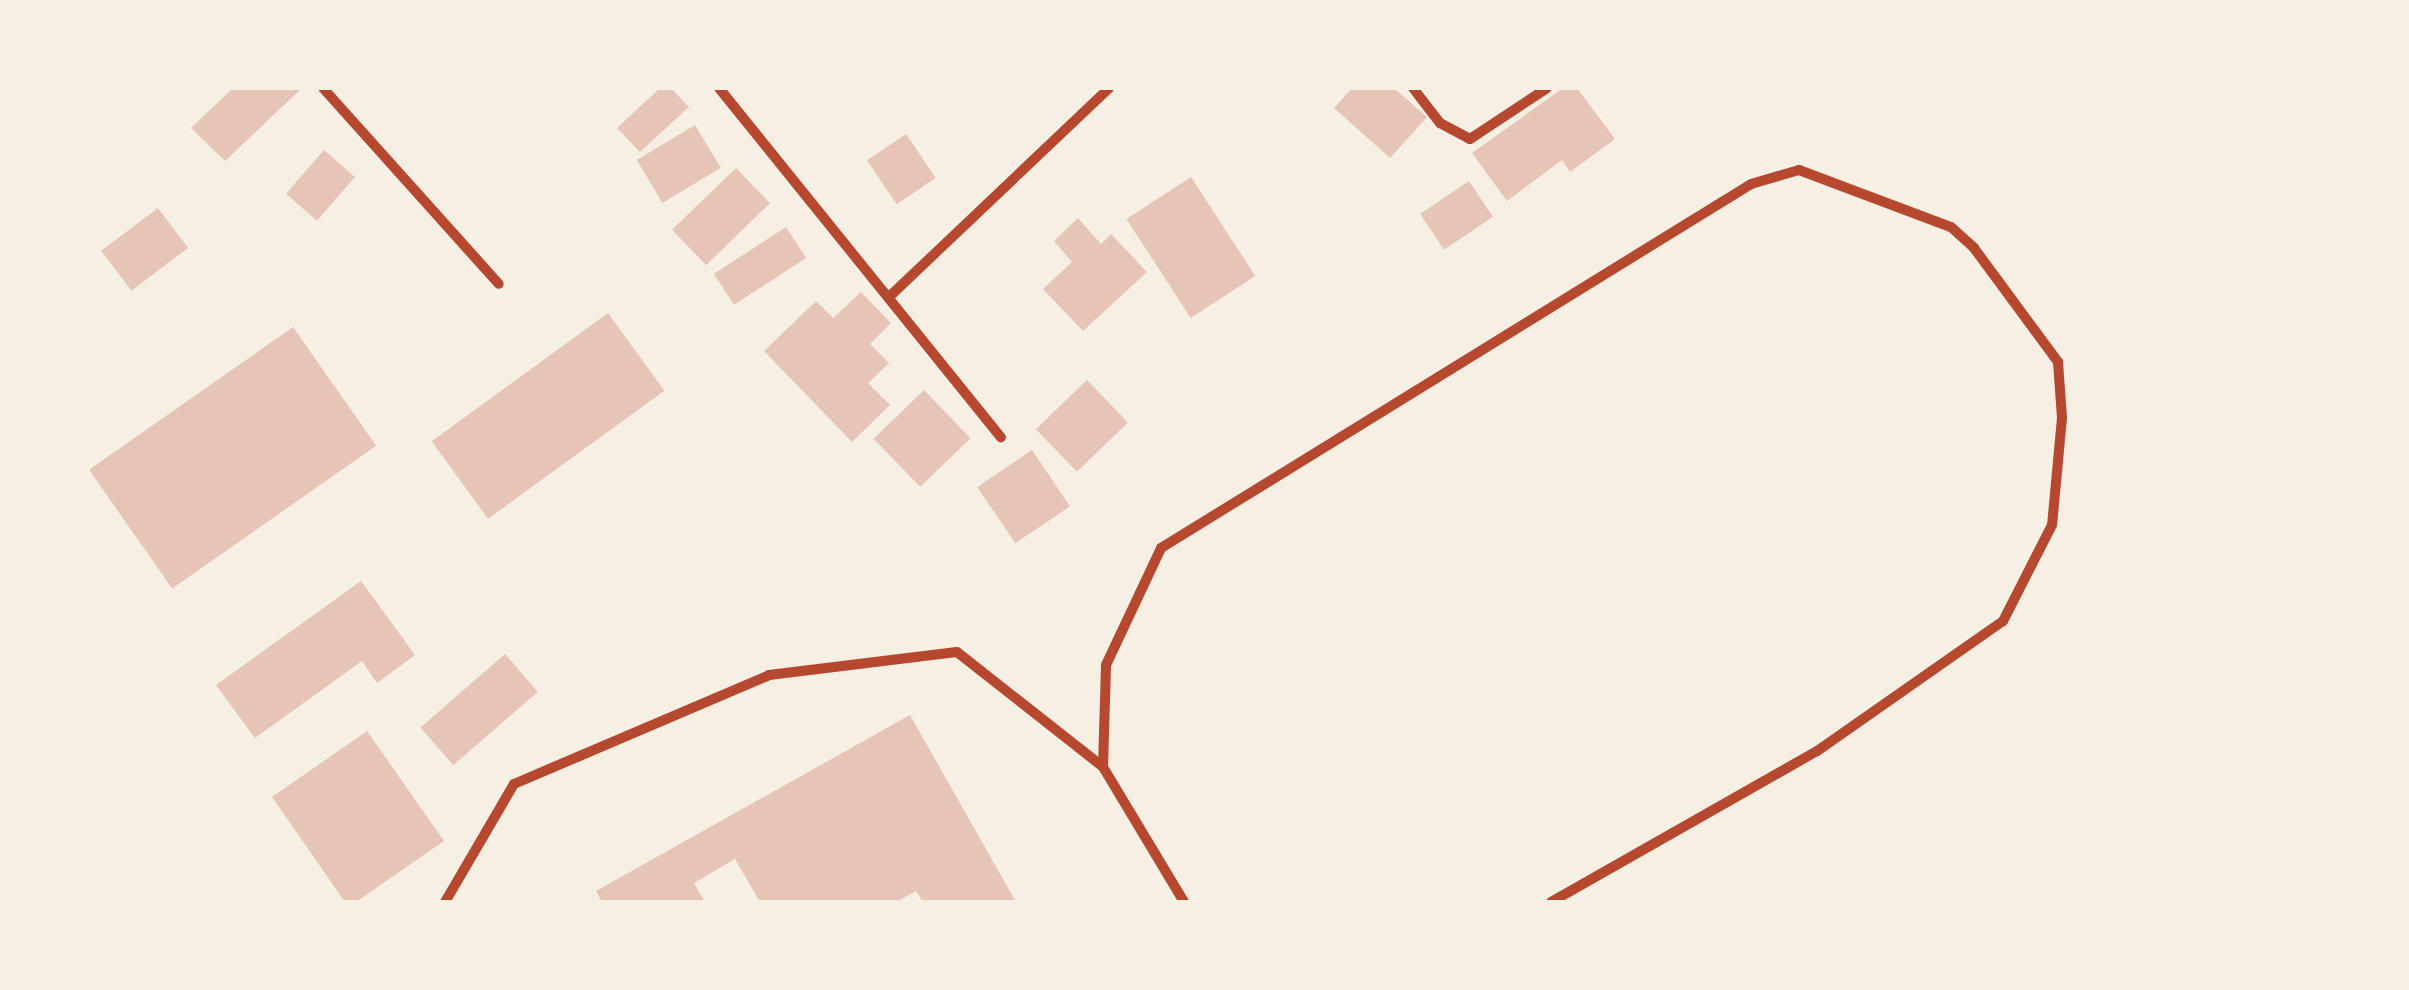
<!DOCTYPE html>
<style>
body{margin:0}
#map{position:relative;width:2409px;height:990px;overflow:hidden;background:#f6efe4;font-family:Quicksand,sans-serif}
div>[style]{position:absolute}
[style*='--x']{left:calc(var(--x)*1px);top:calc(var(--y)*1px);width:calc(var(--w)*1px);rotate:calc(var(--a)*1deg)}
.building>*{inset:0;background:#e6c5b7;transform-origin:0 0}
.minor>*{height:10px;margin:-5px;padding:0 5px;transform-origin:5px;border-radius:5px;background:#b5482f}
span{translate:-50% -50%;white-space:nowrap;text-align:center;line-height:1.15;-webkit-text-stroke:8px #f6efe4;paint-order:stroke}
.frame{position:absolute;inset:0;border:90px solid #f6efe4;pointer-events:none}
</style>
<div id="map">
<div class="building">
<i style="clip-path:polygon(233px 88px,302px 88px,225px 161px,191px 128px)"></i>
<i style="clip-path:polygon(660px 88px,671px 88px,689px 107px,640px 152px,617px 128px)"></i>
<i style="clip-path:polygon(1352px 88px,1394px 88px,1427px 117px,1390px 158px,1334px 108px)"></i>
<i style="clip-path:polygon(1563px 88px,1577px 88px,1615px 139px,1570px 172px,1562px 160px,1507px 201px,1472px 153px)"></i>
<i style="left:695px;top:125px;width:50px;height:68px;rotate:59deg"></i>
<i style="left:906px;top:134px;width:53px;height:47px;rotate:56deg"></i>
<i style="left:324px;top:150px;width:41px;height:58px;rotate:41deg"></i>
<i style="left:736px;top:168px;width:49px;height:89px;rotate:46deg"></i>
<i style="left:1191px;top:177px;width:118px;height:77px;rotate:57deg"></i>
<i style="left:1469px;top:181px;width:43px;height:59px;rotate:56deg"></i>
<i style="left:158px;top:208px;width:50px;height:71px;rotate:53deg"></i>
<i style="clip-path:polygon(1078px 218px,1101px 244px,1111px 234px,1147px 272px,1083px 331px,1043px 289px,1072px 262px,1054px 241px)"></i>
<i style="left:786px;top:227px;width:37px;height:86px;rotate:57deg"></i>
<i style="clip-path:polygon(861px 292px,891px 323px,870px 344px,889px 363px,868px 383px,890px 405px,852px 442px,764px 351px,816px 301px,833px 318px)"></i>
<i style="left:608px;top:313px;width:96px;height:218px;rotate:54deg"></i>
<i style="left:293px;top:327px;width:145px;height:249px;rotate:55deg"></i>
<i style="left:1087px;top:380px;width:59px;height:71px;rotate:46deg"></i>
<i style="left:924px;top:390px;width:67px;height:70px;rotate:46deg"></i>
<i style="left:1032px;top:450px;width:68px;height:66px;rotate:56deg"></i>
<i style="clip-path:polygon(361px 581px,415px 655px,377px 683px,362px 661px,255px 738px,216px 685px)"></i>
<i style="left:505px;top:654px;width:50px;height:112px;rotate:49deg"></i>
<i style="clip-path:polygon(910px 715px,1016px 902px,923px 902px,916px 891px,896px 902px,760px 902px,735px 859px,694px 883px,705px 902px,602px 902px,596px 891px)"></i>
<i style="clip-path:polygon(367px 731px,444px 841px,356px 902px,345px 902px,272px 797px)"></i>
</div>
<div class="minor">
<i style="--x:323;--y:88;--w:263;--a:48.1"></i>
<i style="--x:719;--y:88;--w:449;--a:51.1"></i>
<i style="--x:1413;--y:88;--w:44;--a:52.4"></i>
<i style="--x:1440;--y:123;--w:34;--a:28"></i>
<i style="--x:1470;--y:139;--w:92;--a:-33.5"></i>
<i style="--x:889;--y:297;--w:303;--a:-43.5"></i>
<i style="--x:1103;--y:767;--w:102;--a:-88.3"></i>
<i style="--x:1106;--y:665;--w:129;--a:-64.8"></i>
<i style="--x:1161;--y:548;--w:693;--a:-31.67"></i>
<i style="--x:1751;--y:184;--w:50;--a:-16.3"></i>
<i style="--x:1799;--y:170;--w:162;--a:20.6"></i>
<i style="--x:1951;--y:227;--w:31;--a:42"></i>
<i style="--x:1974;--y:248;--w:142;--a:53.6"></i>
<i style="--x:2058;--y:362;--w:56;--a:85.9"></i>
<i style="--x:2062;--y:418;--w:107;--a:95.3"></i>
<i style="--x:2052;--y:525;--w:108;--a:117"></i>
<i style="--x:2003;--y:621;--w:227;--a:145"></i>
<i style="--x:1817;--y:751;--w:306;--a:150.4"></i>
<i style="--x:445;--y:902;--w:137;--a:-59.7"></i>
<i style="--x:514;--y:784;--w:277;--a:-23.1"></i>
<i style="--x:769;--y:675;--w:189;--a:-7"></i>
<i style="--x:957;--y:652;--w:186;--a:38.2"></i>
<i style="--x:1103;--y:767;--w:157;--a:59"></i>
</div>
<div class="frame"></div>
</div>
